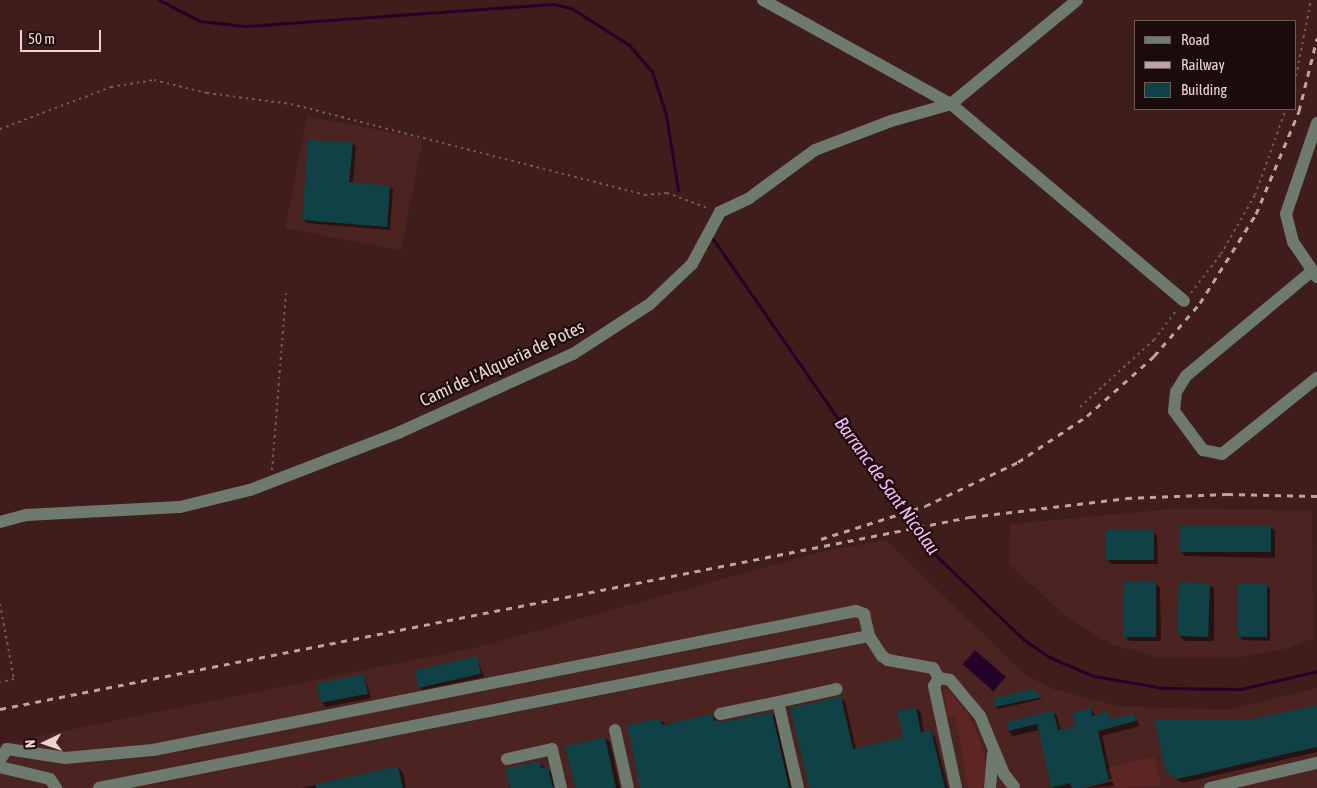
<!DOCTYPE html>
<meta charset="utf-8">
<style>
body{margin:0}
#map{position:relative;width:1317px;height:788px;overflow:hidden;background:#3e1d1b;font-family:"Asap Condensed",sans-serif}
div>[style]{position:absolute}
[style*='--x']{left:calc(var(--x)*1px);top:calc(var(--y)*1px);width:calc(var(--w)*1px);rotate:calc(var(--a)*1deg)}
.built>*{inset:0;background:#4b2320;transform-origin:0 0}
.green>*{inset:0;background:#5d2624}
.water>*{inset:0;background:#250228;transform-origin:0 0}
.shadow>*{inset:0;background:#0007}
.stream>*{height:3px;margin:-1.5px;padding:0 1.5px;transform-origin:1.5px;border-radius:1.5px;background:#250228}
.building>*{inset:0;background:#104146;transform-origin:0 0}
.path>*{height:2px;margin-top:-1px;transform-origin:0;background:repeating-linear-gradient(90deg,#775a58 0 2.5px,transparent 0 6.5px)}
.minor>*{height:12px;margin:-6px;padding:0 6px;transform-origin:6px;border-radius:6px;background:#6e7a6e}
.rail>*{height:3px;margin-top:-1.5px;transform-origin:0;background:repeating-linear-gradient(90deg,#bda4a2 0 6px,transparent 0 12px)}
span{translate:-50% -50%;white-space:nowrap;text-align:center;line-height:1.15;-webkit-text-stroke:4.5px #1b0c0b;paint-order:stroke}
.street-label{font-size:18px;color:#ebd4d2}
.water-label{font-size:19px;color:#fab9fd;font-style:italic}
.legend{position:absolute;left:1134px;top:20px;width:162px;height:90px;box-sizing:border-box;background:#1b0c0b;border:1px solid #6e5c5b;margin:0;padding:6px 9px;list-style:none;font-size:15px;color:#ebd4d2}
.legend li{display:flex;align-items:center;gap:10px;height:25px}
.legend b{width:25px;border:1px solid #6e5c5b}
.north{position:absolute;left:20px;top:718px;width:50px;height:50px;-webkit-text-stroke:4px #1b0c0b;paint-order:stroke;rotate:267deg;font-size:14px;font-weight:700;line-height:20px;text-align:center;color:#ebd4d2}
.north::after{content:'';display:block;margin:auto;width:18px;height:22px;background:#ebd4d2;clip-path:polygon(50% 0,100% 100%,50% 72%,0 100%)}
.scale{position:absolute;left:20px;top:30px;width:81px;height:22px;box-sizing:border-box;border:2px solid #ebd4d2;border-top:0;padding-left:6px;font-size:15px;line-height:18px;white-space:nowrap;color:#ebd4d2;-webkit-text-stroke:4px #1b0c0b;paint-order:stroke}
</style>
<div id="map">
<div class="built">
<i style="left:307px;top:116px;width:118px;height:114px;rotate:11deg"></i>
<i style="clip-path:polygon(1171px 509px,1312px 510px,1313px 638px,1285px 649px,1236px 658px,1159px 658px,1110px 644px,1062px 613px,1009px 564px,1010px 524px)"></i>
<i style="clip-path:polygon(885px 540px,1026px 675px,1053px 689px,1118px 706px,1226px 710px,1317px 688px,1317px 788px,0 788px,0 744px,478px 647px,820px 552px)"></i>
</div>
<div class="green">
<i style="clip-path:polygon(944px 689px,948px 689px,968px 715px,980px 741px,988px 775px,983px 788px,968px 788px,957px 726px,953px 716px,946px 717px)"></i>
<i style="clip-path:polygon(1154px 757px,1161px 786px,1111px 788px,1107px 768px)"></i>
</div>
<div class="water">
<i style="left:975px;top:650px;width:41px;height:19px;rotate:41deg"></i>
</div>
<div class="shadow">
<i style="clip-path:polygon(352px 143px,356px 147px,353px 183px,389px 187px,393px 190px,390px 230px,307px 223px,303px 219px)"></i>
<i style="clip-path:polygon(1270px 526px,1275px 531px,1275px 558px,1185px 556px,1180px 551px)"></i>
<i style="clip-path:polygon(1153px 532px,1157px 535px,1158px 564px,1111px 564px,1108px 560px)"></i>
<i style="clip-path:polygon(1155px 583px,1160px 588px,1161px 641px,1130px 641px,1125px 636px)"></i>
<i style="clip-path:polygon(1209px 584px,1214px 589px,1214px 641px,1185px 641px,1180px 636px)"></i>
<i style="clip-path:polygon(1266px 585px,1270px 589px,1270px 641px,1243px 640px,1239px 637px)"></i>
<i style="clip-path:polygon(477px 657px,484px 677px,422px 690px,419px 686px)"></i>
<i style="clip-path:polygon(364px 675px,371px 698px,326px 707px,322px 703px)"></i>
<i style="clip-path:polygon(1032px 691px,1042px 699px,998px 709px,996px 707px,995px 699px)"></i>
<i style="clip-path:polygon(840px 697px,845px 702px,856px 749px,905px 738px,916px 708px,921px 713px,924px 733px,930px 732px,935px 737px,948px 788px,810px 788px)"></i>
<i style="clip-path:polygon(1317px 706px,1317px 752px,1182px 783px,1167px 772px,1223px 722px,1269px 717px)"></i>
<i style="clip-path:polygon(1090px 708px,1096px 716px,1106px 713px,1112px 720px,1134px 716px,1140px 726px,1102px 736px,1112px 779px,1076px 788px,1052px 788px,1039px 730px,1013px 736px,1008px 731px,1008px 723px,1052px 711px,1057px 716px,1061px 731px,1076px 728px)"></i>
<i style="clip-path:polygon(771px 713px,777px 718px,792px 788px,642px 788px,660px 719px,665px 724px,712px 716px,721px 723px)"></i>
<i style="clip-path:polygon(605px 738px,610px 743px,620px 788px,576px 788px)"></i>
<i style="clip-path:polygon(539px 763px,553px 773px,556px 788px,509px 788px)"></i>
<i style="clip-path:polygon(398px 767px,403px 773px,406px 788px,301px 788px)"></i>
<i style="clip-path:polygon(1113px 781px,1114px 786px,1086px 788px)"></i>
</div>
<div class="stream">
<i style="--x:159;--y:0;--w:46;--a:27.1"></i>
<i style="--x:200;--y:21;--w:45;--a:6.3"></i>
<i style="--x:245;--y:26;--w:309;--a:-4.1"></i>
<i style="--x:553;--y:4;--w:18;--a:13"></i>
<i style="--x:571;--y:8;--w:69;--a:32.5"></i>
<i style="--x:629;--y:45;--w:35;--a:49"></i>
<i style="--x:652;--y:71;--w:46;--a:72.3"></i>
<i style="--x:666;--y:115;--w:76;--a:80.9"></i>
<i style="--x:713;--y:239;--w:374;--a:55.2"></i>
<i style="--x:926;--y:546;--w:134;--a:43.8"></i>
<i style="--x:1023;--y:639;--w:29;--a:35"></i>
<i style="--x:1047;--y:656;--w:51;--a:23.1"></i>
<i style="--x:1094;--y:676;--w:70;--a:9.9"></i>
<i style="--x:1163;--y:688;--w:78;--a:0.7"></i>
<i style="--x:1241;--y:689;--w:78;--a:-13.3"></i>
</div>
<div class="building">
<i style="clip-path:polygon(308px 140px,353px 142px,349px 182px,390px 186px,387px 227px,302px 220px)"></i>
<i style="left:1180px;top:525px;width:91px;height:27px"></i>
<i style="left:1154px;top:530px;width:30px;height:48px;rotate:90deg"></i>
<i style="left:1124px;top:582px;width:32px;height:55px"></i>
<i style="left:1179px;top:582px;width:31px;height:54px;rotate:2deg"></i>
<i style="left:1238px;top:584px;width:29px;height:53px"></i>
<i style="left:477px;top:656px;width:18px;height:64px;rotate:77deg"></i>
<i style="left:364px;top:674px;width:20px;height:48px;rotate:79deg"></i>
<i style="clip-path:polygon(1032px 689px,1042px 697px,995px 707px,994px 698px)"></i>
<i style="clip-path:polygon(841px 696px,853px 749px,903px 737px,897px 711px,916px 707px,921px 733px,931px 730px,945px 788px,809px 788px,790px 708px)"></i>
<i style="clip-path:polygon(1317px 705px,1317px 747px,1177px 779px,1166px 772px,1154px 720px,1251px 719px)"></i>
<i style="clip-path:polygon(1091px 707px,1092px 716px,1107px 711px,1110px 719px,1134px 714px,1136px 721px,1098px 731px,1109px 781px,1081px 788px,1072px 788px,1070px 783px,1051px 788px,1037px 724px,1007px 731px,1007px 722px,1053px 710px,1058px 730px,1075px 727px,1072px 713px)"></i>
<i style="clip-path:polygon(772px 712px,789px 788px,640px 788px,627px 725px,660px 718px,662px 725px,712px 714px,714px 720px,722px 722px)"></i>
<i style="clip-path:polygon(605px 737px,616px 788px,575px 788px,565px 746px)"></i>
<i style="clip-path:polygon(540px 761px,541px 768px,548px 767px,553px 788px,510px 788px,505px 769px)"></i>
<i style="clip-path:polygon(398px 766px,403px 788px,316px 788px,316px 784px)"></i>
</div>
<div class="path">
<i style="--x:1296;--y:76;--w:77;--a:-78.8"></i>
<i style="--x:0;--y:129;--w:119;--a:-20.7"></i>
<i style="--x:111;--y:87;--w:44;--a:-9.2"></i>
<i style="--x:154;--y:80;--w:55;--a:13.8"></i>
<i style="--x:207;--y:93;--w:85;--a:7.5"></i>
<i style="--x:291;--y:104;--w:366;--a:14.4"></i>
<i style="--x:645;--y:195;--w:22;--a:-5"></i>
<i style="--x:667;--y:193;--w:44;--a:20.1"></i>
<i style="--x:1191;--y:293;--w:49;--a:-52.4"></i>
<i style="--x:1221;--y:254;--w:68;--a:-60"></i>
<i style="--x:1255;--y:195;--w:91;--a:-70.2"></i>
<i style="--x:1080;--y:407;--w:100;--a:-42.2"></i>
<i style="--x:1154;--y:340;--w:38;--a:-53"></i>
<i style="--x:272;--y:470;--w:177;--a:-85.5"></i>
<i style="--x:0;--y:604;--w:76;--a:79.4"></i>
<i style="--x:14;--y:679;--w:14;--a:168"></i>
</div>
<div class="minor">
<i style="--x:763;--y:0;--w:215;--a:29"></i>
<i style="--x:951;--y:104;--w:305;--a:40.2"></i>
<i style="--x:1312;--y:271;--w:164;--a:140.2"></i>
<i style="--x:1186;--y:376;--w:19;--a:122"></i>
<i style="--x:1176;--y:392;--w:19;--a:96"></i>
<i style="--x:1174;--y:411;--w:49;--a:53.4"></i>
<i style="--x:1203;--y:450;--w:19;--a:12"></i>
<i style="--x:1222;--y:454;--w:122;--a:-38.7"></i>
<i style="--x:1317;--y:277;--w:42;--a:-124.4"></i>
<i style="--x:1293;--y:242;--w:29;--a:-104"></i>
<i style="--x:1286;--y:214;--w:96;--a:-71.2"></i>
<i style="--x:0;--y:522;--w:27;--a:-15"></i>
<i style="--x:26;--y:515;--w:154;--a:-3"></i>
<i style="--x:180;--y:507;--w:72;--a:-13.7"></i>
<i style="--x:250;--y:490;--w:161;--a:-21.1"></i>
<i style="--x:400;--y:432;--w:190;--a:-24.3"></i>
<i style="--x:573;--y:354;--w:92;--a:-33"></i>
<i style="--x:650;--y:304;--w:58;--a:-43.6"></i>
<i style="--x:692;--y:264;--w:59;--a:-61.7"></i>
<i style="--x:720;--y:212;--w:31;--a:-25"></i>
<i style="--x:748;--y:199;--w:83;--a:-36.2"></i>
<i style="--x:815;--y:150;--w:81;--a:-20.9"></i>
<i style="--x:891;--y:121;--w:62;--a:-15.8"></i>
<i style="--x:951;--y:104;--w:163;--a:-39.5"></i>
<i style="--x:939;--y:678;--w:11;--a:10"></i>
<i style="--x:950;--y:680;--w:47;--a:50.2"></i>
<i style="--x:980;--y:716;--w:63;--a:67.5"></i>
<i style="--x:1004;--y:774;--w:16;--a:52"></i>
<i style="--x:939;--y:678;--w:9;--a:122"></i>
<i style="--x:934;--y:686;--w:104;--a:77.8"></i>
<i style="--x:778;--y:702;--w:60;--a:-12.4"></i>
<i style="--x:720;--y:714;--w:59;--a:-11.7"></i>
<i style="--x:778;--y:702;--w:88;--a:76.9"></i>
<i style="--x:615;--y:730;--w:59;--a:77.4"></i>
<i style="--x:507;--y:759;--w:46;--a:-12.5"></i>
<i style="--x:552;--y:749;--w:40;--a:77"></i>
<i style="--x:0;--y:760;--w:13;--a:-58"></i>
<i style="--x:7;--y:749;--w:59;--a:8.8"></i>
<i style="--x:65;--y:758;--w:88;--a:-5.2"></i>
<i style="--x:153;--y:750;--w:717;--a:-11.18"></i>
<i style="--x:856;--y:611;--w:9;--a:21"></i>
<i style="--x:864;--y:614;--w:23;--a:77"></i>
<i style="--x:869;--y:636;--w:24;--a:57"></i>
<i style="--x:882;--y:656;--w:7;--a:34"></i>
<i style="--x:888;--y:660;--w:46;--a:10.1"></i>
<i style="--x:933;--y:668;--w:12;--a:59"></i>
<i style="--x:0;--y:767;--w:51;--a:13.5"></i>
<i style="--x:50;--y:779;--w:11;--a:56"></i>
<i style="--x:99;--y:788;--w:785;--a:-11.17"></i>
<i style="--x:990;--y:788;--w:34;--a:-85"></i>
<i style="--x:1210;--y:788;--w:110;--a:-13.2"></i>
</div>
<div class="rail">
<i style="--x:821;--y:539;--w:109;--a:-17.6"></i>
<i style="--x:925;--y:506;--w:103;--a:-25.3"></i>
<i style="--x:1018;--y:462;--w:83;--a:-33.7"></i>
<i style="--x:1087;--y:416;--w:90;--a:-41.8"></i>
<i style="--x:1154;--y:356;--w:70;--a:-49"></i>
<i style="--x:1200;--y:303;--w:105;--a:-57.8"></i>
<i style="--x:1256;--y:214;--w:112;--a:-67.3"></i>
<i style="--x:1299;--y:111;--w:75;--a:-76.1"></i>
<i style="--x:0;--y:709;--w:989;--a:-11.2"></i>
<i style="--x:970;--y:517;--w:157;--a:-6.9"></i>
<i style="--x:1126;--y:498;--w:101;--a:-2.3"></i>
<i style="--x:1227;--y:494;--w:90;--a:1.3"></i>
</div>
<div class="street-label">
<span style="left:502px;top:364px;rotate:-25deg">Camí de L'Alqueria de Potes</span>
</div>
<div class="water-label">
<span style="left:887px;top:486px;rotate:54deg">Barranc de Sant Nicolau</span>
</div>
<ul class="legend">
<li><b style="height:6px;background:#6e7a6e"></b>Road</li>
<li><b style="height:6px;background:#bda4a2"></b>Railway</li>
<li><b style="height:14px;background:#104146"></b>Building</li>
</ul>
<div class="north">N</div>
<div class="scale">50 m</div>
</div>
